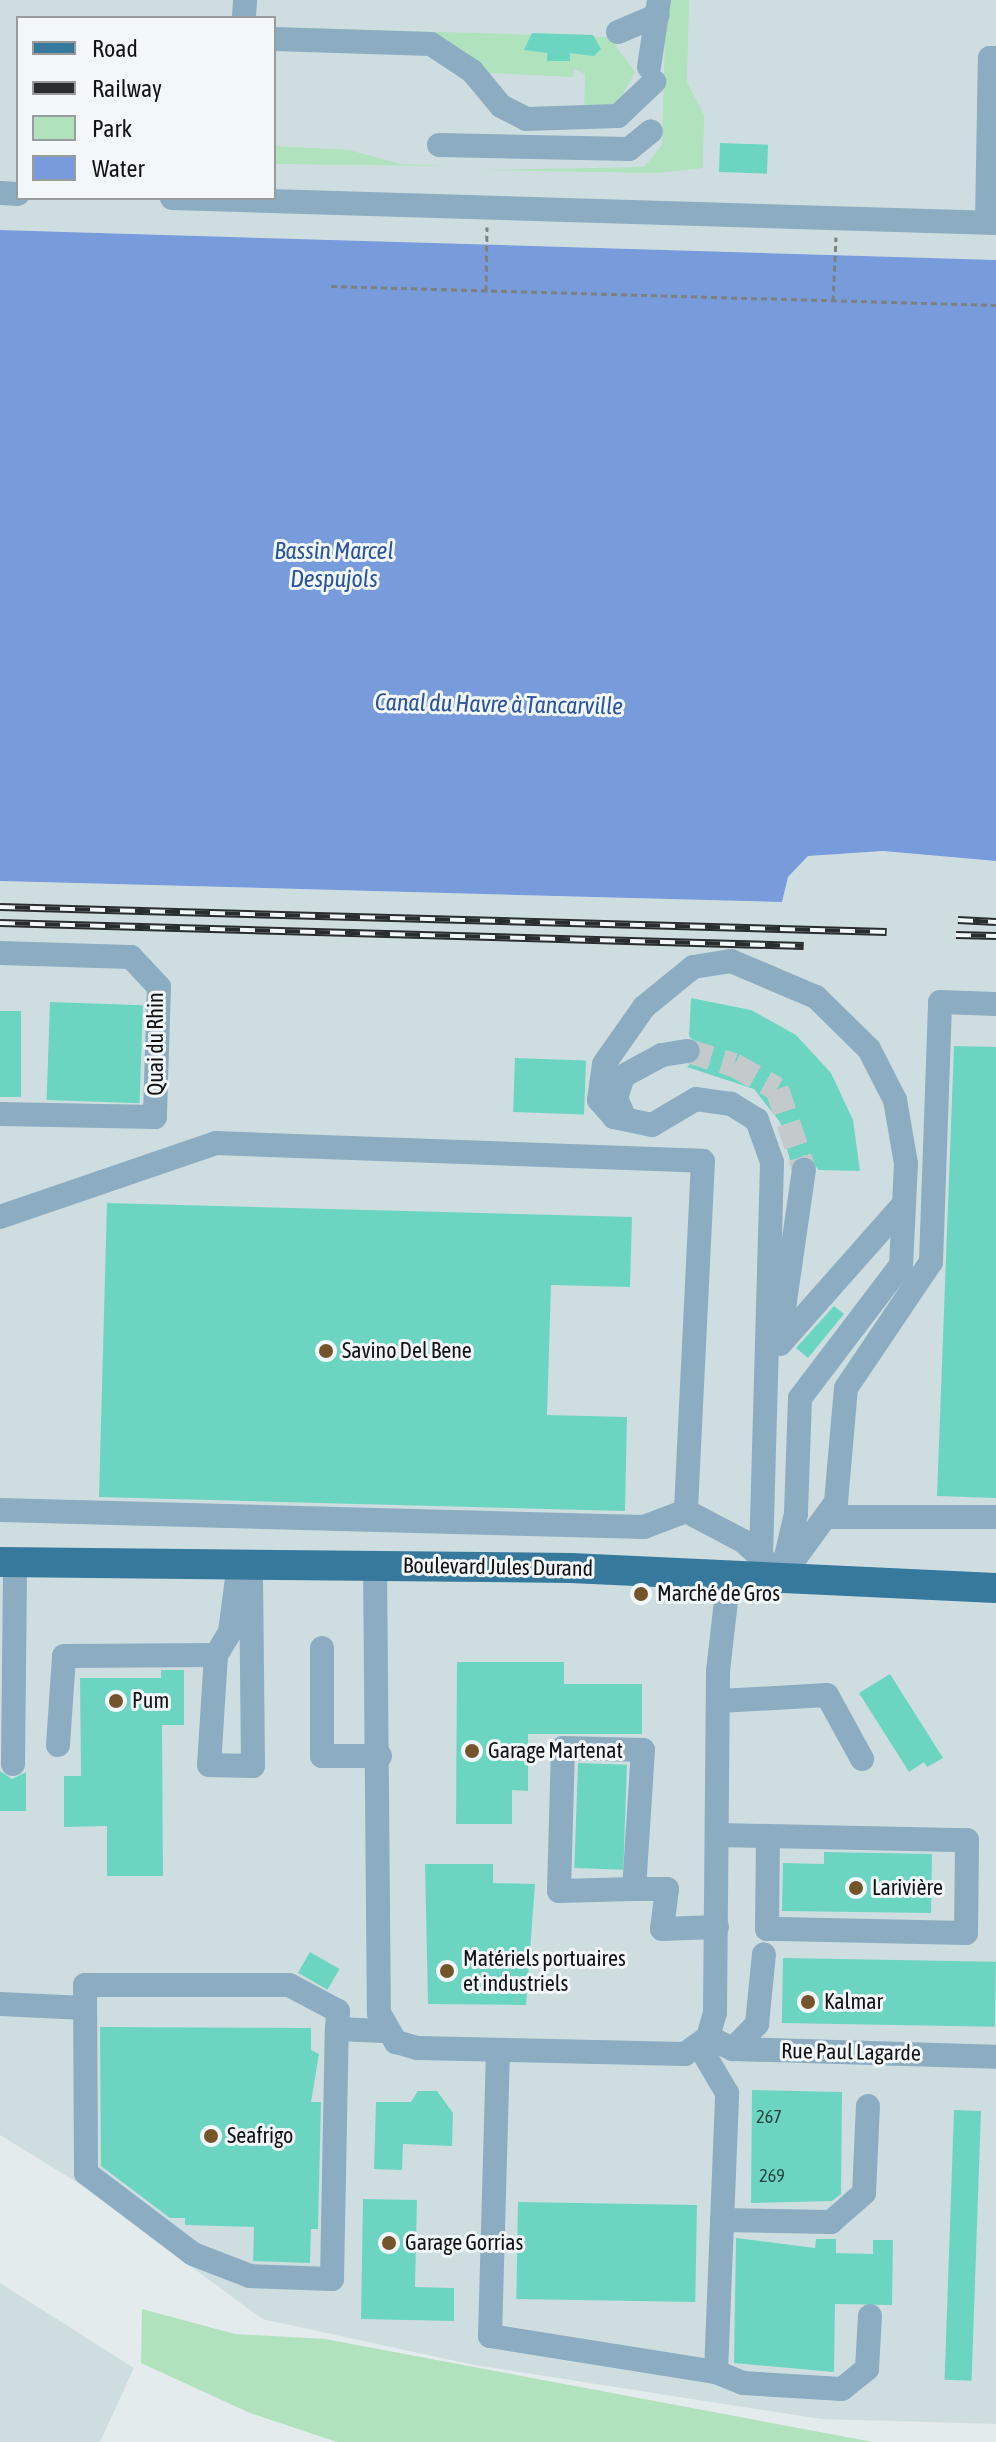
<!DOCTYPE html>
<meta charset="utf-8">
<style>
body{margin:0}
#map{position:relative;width:996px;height:2442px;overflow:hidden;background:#e4ebec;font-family:"Asap Condensed",sans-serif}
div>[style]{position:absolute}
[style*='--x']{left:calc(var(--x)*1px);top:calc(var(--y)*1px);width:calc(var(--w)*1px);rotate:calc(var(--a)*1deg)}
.built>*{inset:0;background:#cedee0}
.green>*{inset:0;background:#afe2bd}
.water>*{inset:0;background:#789bdb}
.building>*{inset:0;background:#6cd5c2;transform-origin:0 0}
.minor-tunnel>*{height:24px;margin-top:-12px;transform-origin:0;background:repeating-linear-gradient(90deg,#c4cacb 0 24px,transparent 0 36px)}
.path>*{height:3px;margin-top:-1.5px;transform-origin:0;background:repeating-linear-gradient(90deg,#7c8081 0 6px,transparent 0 10px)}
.minor>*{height:24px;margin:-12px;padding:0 12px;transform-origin:12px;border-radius:12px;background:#8cadc1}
.major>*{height:30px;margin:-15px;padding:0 15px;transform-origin:15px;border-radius:15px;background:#37799d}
.rail>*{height:8px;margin-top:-4px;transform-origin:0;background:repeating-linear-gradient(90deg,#f2f8f9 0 15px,#2a2d2e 0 30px);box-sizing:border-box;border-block:2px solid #2a2d2e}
.dots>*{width:22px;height:22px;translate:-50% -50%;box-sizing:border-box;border:4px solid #f2f8f9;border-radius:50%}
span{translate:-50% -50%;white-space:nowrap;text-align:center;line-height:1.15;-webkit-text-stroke:6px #f2f8f9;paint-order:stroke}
.number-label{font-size:18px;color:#27433f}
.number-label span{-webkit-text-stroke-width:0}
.street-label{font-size:22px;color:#101213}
.poi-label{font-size:22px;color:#101213}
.left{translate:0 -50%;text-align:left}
.water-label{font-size:24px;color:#2a529e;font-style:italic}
.legend{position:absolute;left:16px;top:16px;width:260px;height:184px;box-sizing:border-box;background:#f2f8f9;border:2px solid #989c9d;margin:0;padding:10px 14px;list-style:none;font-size:24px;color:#101213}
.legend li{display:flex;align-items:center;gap:16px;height:40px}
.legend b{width:40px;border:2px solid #989c9d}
</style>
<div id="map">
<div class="built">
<i style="clip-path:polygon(evenodd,0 0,996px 0,996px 260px,0 230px,0 0,18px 18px,274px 18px,274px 198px,18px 198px,18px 18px)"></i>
<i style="clip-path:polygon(883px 851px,996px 861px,996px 2424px,821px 2419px,474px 2365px,262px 2319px,78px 2183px,0 2135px,0 881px,782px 902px,788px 877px,808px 856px)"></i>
<i style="clip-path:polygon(0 2283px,134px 2368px,100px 2442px,0 2442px)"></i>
</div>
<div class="green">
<i style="clip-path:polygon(666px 0,689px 0,687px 82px,704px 115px,703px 168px,657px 173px,481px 170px,644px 167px,662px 145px)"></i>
<i style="clip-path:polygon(274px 27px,609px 37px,635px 72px,617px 106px,584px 113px,585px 74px,574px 69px,573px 77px,489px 73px,436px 36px,274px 34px)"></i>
<i style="clip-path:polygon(274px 146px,349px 150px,400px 164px,449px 166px,274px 164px)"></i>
<i style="clip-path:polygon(142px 2309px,235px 2334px,325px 2339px,873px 2442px,337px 2442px,250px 2413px,141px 2363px)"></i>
</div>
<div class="water">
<i style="clip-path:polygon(0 230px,996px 260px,996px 861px,883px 851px,808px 856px,788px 877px,782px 902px,0 881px)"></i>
</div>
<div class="building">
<i style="clip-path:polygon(532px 33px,593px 35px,601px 49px,594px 56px,570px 53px,570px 61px,547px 61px,547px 53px,524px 50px)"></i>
<i style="left:720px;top:143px;width:48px;height:29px;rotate:2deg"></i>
<i style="clip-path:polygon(691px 998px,751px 1010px,796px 1035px,831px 1073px,853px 1120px,860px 1171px,819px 1170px,805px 1155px,791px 1164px,780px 1122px,754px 1089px,687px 1067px,703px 1050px,689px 1036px)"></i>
<i style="left:50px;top:1002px;width:93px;height:98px;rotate:2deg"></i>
<i style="left:0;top:1011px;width:21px;height:86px"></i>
<i style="clip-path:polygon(954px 1046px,996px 1047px,996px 1498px,937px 1496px)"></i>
<i style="left:515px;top:1058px;width:71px;height:54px;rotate:2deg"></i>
<i style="clip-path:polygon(107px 1203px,632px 1217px,630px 1287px,551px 1285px,547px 1415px,627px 1417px,625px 1511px,99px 1497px)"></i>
<i style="clip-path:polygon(834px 1306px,844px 1314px,808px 1358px,796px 1348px)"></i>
<i style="clip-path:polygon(457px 1662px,564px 1662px,564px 1684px,642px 1684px,642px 1734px,528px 1734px,528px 1791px,512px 1790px,512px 1824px,456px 1824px)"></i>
<i style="clip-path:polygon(161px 1670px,184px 1670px,184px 1725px,162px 1725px,163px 1876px,107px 1876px,107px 1826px,64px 1827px,64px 1776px,81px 1776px,80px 1678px,161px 1678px)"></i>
<i style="clip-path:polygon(890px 1674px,943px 1758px,927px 1767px,924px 1762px,909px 1772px,859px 1693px)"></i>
<i style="left:578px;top:1763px;width:49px;height:105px;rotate:2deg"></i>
<i style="clip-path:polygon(0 1771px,12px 1779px,26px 1772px,26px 1811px,0 1811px)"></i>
<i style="clip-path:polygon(824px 1852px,932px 1854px,931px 1913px,782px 1911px,783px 1863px,824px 1864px)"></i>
<i style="clip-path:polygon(425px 1864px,493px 1864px,493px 1883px,535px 1884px,526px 2005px,428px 2004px)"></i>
<i style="left:310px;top:1952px;width:34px;height:24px;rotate:30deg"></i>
<i style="left:783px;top:1958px;width:213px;height:65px;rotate:1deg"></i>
<i style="clip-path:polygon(100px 2027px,311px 2028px,311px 2050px,319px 2054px,311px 2102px,321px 2102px,318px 2229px,311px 2229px,310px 2263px,253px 2261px,254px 2227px,185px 2225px,185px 2218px,170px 2218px,101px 2166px)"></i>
<i style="clip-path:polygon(752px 2090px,842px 2092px,841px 2194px,832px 2201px,751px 2203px)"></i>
<i style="clip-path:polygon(418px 2091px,437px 2091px,453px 2113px,452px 2146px,403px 2144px,402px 2170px,374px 2169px,376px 2102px,411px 2102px)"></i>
<i style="left:954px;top:2110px;width:27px;height:270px;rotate:2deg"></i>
<i style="clip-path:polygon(363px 2199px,417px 2200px,415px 2287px,454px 2288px,454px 2321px,361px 2319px)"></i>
<i style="left:518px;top:2202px;width:179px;height:97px;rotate:1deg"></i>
<i style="clip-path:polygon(736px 2238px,815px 2248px,816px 2239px,836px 2239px,836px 2253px,873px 2254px,873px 2240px,893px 2240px,892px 2305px,835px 2304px,834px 2372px,734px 2363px)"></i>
</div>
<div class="minor-tunnel">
<i style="--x:688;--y:1051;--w:48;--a:16.9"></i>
<i style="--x:734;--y:1065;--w:49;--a:29.2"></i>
<i style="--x:777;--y:1089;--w:85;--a:71.6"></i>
</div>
<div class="path">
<i style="--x:331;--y:286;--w:665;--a:1.64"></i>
<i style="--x:486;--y:291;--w:64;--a:-89.1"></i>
<i style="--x:833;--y:301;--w:64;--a:-87.3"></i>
</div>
<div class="minor">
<i style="--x:244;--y:16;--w:16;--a:-86"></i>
<i style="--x:618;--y:32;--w:43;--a:-23"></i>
<i style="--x:274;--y:39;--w:157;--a:1.8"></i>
<i style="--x:431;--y:44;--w:49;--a:33.4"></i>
<i style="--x:472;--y:71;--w:45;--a:50.4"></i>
<i style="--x:501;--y:106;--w:28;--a:27"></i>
<i style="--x:526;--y:119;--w:92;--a:-1.9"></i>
<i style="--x:618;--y:116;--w:50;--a:-43.4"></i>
<i style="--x:649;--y:67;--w:68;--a:-81.5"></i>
<i style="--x:439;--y:145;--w:190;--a:1.2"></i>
<i style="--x:629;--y:149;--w:28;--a:-39"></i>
<i style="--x:0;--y:193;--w:18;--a:3"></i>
<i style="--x:172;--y:198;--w:824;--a:1.74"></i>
<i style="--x:987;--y:222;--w:164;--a:-89"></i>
<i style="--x:990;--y:58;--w:6;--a:0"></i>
<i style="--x:0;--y:953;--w:131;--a:1.7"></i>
<i style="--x:131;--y:957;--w:41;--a:47"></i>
<i style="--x:159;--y:987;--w:130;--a:91.8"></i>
<i style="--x:155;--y:1117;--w:155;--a:-178.9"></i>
<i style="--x:625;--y:1119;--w:23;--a:-113"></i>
<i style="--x:616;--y:1098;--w:23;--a:-72"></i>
<i style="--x:623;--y:1076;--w:44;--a:-28.3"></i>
<i style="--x:662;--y:1055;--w:26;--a:-9"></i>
<i style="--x:0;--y:1217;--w:228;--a:-18.9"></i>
<i style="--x:216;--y:1143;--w:487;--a:2.1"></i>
<i style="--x:703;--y:1161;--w:350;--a:92.8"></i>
<i style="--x:686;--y:1511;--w:64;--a:27.8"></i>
<i style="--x:743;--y:1541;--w:31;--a:42"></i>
<i style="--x:781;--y:1329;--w:161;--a:-81.8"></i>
<i style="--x:780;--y:1344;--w:187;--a:-48.5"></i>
<i style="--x:0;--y:1510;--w:644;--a:1.51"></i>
<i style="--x:644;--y:1527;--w:45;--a:-20.9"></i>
<i style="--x:828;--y:1517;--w:168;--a:0"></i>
<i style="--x:761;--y:1557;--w:395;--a:-88.4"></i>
<i style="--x:772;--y:1162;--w:45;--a:-109.7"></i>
<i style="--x:757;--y:1120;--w:31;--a:-148"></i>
<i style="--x:731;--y:1104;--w:35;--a:-172"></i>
<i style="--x:696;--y:1099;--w:51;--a:149.4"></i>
<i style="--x:652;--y:1125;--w:39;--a:-168"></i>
<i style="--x:614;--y:1117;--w:23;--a:-131"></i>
<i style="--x:599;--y:1100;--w:36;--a:-82"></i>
<i style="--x:604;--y:1064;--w:70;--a:-54.9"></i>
<i style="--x:644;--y:1007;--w:63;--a:-39.2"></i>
<i style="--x:693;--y:967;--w:38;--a:-9"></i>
<i style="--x:731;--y:961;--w:92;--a:23"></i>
<i style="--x:816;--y:997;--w:74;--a:44.5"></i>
<i style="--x:869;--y:1049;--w:57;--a:63"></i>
<i style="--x:895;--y:1100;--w:65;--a:80.2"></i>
<i style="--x:906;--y:1164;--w:101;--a:92.8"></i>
<i style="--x:901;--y:1265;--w:167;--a:127.2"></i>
<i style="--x:800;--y:1398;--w:116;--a:92"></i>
<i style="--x:796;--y:1514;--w:65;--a:103.4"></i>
<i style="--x:239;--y:1563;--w:70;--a:97.4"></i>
<i style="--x:230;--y:1632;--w:27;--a:121"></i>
<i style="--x:216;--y:1655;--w:110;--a:93.6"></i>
<i style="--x:209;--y:1765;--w:44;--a:1.3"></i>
<i style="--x:253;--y:1766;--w:203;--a:-90.6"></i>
<i style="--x:375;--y:1564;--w:449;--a:89.5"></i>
<i style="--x:379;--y:2013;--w:34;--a:60"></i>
<i style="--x:396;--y:2042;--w:22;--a:16"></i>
<i style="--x:417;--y:2048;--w:268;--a:1.3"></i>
<i style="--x:685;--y:2054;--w:29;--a:-36"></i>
<i style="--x:708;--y:2037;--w:25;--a:-74"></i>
<i style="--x:715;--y:2013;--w:342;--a:-89.5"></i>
<i style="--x:718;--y:1671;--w:98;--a:-83.5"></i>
<i style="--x:785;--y:1572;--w:87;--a:-53.9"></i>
<i style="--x:836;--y:1502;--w:114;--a:-85"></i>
<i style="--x:846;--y:1388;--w:152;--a:-56"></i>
<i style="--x:931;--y:1262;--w:260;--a:-88"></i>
<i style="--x:940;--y:1002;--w:56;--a:2"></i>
<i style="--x:322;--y:1648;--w:108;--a:90"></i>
<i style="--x:322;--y:1756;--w:58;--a:0"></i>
<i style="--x:720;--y:1701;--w:107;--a:-3.2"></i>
<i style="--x:827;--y:1695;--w:73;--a:61.3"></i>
<i style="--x:58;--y:1745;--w:89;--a:-86.1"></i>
<i style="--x:64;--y:1656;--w:152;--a:-0.4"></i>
<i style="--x:13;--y:1764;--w:202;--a:-89.4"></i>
<i style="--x:718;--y:1835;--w:50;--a:1.1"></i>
<i style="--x:768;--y:1836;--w:199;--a:1.2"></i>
<i style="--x:967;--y:1840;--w:93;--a:90.6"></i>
<i style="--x:966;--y:1933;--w:199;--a:-178.8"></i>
<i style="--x:767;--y:1929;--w:93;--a:-89.4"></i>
<i style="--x:634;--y:1889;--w:75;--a:178.5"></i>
<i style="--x:559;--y:1891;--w:143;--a:-88.4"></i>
<i style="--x:563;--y:1748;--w:80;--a:1.4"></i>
<i style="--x:643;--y:1750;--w:139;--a:93.7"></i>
<i style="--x:634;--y:1889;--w:33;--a:0"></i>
<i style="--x:667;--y:1889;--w:40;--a:97.1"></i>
<i style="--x:662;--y:1929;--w:55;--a:-2.1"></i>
<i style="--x:0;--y:2004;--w:85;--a:2.7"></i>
<i style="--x:337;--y:2029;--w:18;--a:-87"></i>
<i style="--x:338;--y:2011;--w:55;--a:-152"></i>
<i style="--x:289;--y:1985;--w:204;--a:180"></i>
<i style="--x:85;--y:1985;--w:188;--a:89.7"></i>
<i style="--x:86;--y:2173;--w:134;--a:37.1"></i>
<i style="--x:193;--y:2254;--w:61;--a:21.1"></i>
<i style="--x:250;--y:2276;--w:82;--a:2.1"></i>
<i style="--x:332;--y:2279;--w:250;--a:-88.9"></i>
<i style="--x:337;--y:2029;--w:46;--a:2.5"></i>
<i style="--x:708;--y:2037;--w:28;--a:26"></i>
<i style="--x:733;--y:2049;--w:263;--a:1.7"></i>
<i style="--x:733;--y:2049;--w:35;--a:-46"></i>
<i style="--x:757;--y:2024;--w:70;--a:-84.3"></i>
<i style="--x:498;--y:2050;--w:286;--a:91.6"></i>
<i style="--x:490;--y:2336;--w:229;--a:9.1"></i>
<i style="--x:716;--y:2372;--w:279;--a:-87.7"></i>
<i style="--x:727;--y:2093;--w:53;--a:-120.4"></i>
<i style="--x:722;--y:2220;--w:109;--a:1.1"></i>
<i style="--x:831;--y:2222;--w:44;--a:-41.3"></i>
<i style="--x:864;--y:2193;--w:87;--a:-87.4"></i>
<i style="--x:716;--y:2372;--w:29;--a:22"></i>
<i style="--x:743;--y:2383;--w:99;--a:3.5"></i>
<i style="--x:842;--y:2389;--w:32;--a:-39"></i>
<i style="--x:867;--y:2369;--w:53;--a:-86.8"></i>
</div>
<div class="major">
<i style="--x:0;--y:1562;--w:571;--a:0.6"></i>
<i style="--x:571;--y:1568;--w:425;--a:2.7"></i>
</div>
<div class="rail">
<i style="--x:0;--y:907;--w:887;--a:1.61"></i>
<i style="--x:958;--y:920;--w:38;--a:3"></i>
<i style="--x:0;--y:923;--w:804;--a:1.64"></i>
<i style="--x:956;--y:935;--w:40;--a:1.4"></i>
</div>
<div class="dots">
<i style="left:326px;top:1351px;background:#75542b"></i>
<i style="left:641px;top:1594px;background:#75542b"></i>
<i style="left:116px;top:1701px;background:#75542b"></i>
<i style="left:472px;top:1751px;background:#75542b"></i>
<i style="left:856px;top:1888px;background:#75542b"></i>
<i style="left:447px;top:1971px;background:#75542b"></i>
<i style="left:808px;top:2002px;background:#75542b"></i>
<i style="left:211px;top:2136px;background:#75542b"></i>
<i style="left:389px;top:2243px;background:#75542b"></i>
</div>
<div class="number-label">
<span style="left:769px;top:2117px">267</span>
<span style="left:772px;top:2176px">269</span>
</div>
<div class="street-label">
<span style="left:156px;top:1044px;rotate:-90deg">Quai du Rhin</span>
<span style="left:498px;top:1567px;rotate:1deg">Boulevard Jules Durand</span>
<span style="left:851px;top:2052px;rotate:1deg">Rue Paul Lagarde</span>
</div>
<div class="poi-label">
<span class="left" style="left:342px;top:1351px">Savino Del Bene</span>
<span class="left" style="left:657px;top:1594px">Marché de Gros</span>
<span class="left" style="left:132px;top:1701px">Pum</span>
<span class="left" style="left:488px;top:1751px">Garage Martenat</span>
<span class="left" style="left:872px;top:1888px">Larivière</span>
<span class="left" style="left:463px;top:1971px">Matériels portuaires<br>et industriels</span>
<span class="left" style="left:824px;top:2002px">Kalmar</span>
<span class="left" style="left:227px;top:2136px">Seafrigo</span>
<span class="left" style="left:405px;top:2243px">Garage Gorrias</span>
</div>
<div class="water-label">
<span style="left:334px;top:565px">Bassin Marcel<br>Despujols</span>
<span style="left:499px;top:704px;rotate:1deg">Canal du Havre à Tancarville</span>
</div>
<ul class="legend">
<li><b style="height:10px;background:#37799d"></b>Road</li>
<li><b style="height:10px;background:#2a2d2e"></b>Railway</li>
<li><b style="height:22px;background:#afe2bd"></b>Park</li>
<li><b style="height:22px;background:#789bdb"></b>Water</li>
</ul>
</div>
